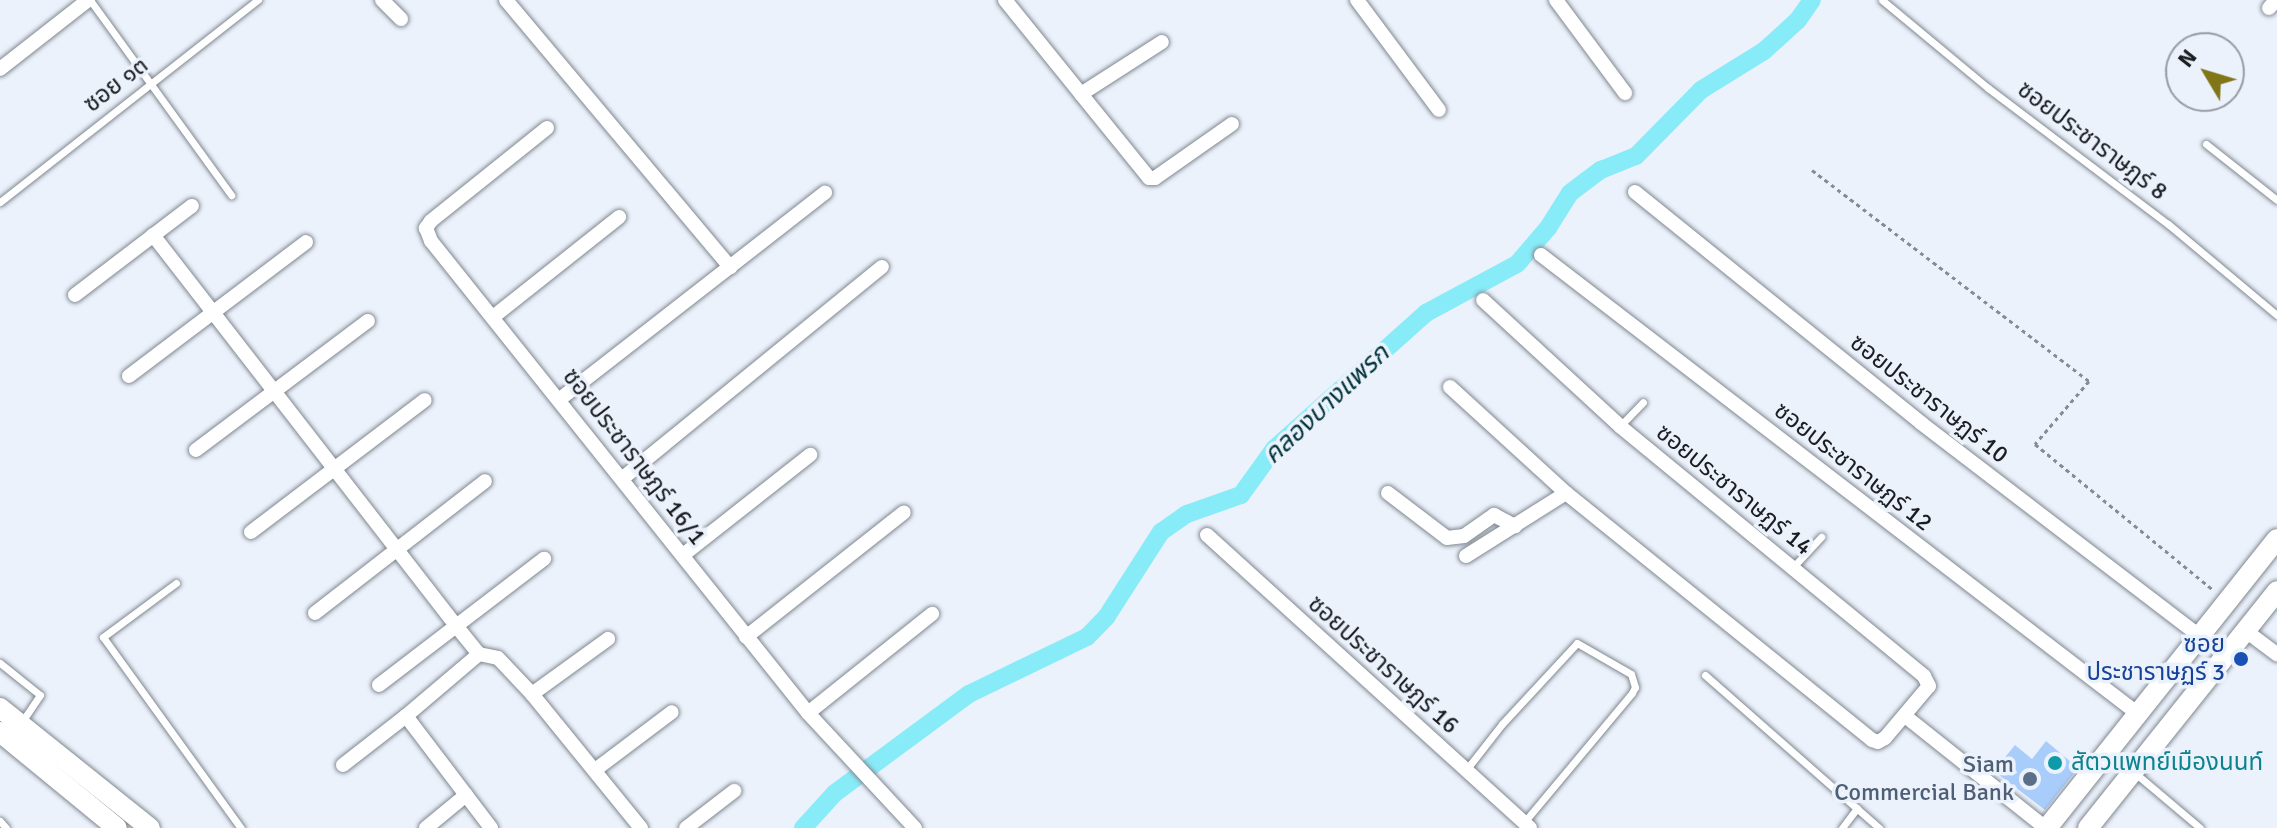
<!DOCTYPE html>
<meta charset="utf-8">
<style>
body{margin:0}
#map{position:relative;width:2277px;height:828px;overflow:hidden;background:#ebf2fc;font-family:Signika,"Noto Sans Thai",sans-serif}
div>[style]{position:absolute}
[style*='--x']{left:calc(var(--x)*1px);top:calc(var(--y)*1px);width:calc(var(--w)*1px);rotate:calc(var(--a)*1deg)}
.canal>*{height:18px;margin:-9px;padding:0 9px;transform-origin:9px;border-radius:9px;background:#88ebf8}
.building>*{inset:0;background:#a9cdfb}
.path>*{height:3px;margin-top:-1.5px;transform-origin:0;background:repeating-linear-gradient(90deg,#878c93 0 4px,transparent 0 8px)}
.roads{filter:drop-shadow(0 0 2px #80878f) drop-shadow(0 0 2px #80878f)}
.lane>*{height:7px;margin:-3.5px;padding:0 3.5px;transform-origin:3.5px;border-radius:3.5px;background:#fff}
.street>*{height:14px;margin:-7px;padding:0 7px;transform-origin:7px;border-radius:7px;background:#fff}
.secondary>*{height:20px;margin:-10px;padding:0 10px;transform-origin:10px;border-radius:10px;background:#fff}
.dots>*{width:22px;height:22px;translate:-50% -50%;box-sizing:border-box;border:4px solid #ebf2fc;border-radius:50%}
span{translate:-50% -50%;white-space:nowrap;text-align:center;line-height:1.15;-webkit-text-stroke:7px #ebf2fc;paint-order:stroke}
.street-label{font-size:24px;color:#1b1d21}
.transit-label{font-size:24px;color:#164399}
.right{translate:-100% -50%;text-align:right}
.culture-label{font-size:24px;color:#0d838f}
.left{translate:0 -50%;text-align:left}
.service-label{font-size:24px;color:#4e5e75}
.water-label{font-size:26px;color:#013439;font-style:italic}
.north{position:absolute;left:2165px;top:32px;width:80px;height:80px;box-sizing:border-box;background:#ebf2fc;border:2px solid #989da4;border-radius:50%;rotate:308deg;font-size:22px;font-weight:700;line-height:32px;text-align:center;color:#1b1d21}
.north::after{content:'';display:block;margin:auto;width:28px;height:36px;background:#807619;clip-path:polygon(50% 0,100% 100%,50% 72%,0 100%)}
</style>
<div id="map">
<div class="canal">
<i style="--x:803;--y:828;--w:47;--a:-47.6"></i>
<i style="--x:835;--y:793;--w:167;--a:-36.5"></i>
<i style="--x:969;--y:694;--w:131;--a:-25.8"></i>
<i style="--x:1087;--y:637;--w:29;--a:-46"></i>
<i style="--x:1107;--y:616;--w:100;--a:-57.3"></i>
<i style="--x:1161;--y:532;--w:32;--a:-35"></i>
<i style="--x:1187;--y:514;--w:57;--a:-19.4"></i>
<i style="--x:1241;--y:495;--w:57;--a:-54.3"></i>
<i style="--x:1274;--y:449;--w:204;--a:-41.8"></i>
<i style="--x:1426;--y:313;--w:103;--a:-28.3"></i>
<i style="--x:1517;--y:264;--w:48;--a:-49.3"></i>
<i style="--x:1548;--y:228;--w:41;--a:-57.8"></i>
<i style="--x:1570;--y:193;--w:39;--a:-37"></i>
<i style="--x:1601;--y:170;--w:38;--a:-22"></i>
<i style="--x:1636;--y:156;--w:93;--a:-45.4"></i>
<i style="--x:1701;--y:90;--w:74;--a:-31.8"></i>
<i style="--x:1764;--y:51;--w:46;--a:-42.4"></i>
<i style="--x:1798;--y:20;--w:24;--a:-55"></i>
</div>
<div class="building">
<i style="clip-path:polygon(2046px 741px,2078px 768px,2045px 810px,1994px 771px,2015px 745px,2032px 759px)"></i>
</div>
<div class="path">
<i style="--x:1812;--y:170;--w:348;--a:37.3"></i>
<i style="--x:2089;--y:381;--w:83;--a:130.6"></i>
<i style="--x:2035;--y:444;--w:229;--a:39.3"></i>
</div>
<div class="roads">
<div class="lane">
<i style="--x:90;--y:0;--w:241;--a:54.1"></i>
<i style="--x:1882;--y:0;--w:138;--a:39.7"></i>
<i style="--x:1988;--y:88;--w:226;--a:37.1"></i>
<i style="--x:2168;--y:224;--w:142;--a:39.9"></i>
<i style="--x:2206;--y:144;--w:90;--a:38.3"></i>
<i style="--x:0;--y:202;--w:328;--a:-38.1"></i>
<i style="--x:1620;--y:426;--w:33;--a:-46"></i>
<i style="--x:1794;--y:566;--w:40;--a:-47"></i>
<i style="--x:176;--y:583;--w:91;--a:143.5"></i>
<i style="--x:103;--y:637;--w:236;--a:54.2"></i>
<i style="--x:0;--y:663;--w:51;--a:38.7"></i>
<i style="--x:40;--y:695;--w:32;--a:124"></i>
<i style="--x:1705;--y:675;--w:232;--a:41.3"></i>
<i style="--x:1466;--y:770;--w:58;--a:-52"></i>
<i style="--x:1502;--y:724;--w:110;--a:-47.2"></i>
<i style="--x:1577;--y:643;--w:62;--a:29.9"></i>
<i style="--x:1631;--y:674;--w:14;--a:73"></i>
<i style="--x:1635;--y:687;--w:7;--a:117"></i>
<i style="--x:1632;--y:693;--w:168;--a:129.9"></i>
<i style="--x:2135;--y:773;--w:85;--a:40.2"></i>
<i style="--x:0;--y:821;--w:9;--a:49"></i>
<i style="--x:1842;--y:828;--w:25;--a:-53"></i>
</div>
<div class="street">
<i style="--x:382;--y:0;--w:27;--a:45"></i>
<i style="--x:506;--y:0;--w:349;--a:50"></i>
<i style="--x:1005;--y:0;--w:121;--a:51"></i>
<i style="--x:1081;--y:94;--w:96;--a:-32.7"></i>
<i style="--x:1357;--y:0;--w:137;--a:53.3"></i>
<i style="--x:1556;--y:0;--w:116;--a:53.4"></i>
<i style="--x:2269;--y:8;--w:11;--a:-49"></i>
<i style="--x:0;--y:69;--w:112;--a:-38.1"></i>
<i style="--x:1081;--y:94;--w:108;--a:51"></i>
<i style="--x:1149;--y:178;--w:6;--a:0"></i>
<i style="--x:1155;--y:178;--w:94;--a:-35"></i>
<i style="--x:547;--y:128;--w:149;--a:141.3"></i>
<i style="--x:431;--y:221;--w:9;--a:126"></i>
<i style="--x:426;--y:228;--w:14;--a:69"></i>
<i style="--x:431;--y:241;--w:604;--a:51.38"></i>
<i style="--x:808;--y:713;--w:157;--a:47.1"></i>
<i style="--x:1635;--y:192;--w:368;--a:38.9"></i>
<i style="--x:1921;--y:423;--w:351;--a:37.4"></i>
<i style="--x:153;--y:235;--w:496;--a:52.2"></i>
<i style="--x:457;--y:627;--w:35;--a:51"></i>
<i style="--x:479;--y:654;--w:19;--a:12"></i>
<i style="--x:498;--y:658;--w:50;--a:46.6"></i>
<i style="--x:532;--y:694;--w:173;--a:50.9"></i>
<i style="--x:1541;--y:255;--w:753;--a:37.55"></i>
<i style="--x:75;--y:295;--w:147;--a:-37.3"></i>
<i style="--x:493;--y:317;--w:161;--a:-38.4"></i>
<i style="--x:129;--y:376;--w:222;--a:-37.1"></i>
<i style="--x:1450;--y:387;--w:157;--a:42.4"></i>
<i style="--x:1566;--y:493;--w:393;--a:38.9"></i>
<i style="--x:1872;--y:740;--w:6;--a:18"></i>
<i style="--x:1878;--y:742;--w:8;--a:-30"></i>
<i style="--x:1885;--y:738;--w:68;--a:-49.8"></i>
<i style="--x:1929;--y:686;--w:11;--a:-117"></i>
<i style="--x:1924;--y:676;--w:394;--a:-140.6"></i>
<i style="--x:1620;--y:426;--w:186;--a:-137.4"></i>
<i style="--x:560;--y:399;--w:336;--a:-37.9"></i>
<i style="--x:196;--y:450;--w:215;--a:-36.9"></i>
<i style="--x:623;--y:478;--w:334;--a:-39.2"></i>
<i style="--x:1388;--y:493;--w:74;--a:37.3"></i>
<i style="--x:1447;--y:538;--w:17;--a:-7"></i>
<i style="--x:1464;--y:536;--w:37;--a:-35"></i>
<i style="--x:1494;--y:515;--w:24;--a:28"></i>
<i style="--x:251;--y:532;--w:218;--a:-37.2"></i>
<i style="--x:1207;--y:535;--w:436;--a:42.2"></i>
<i style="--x:683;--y:555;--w:162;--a:-38.2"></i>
<i style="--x:1466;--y:556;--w:118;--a:-32.2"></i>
<i style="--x:315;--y:613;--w:215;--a:-37.8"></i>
<i style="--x:2246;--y:631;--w:39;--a:37"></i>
<i style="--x:746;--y:637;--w:201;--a:-38.3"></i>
<i style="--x:479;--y:654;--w:96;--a:139.7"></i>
<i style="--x:406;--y:716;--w:141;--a:52.8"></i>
<i style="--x:379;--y:685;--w:208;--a:-37.4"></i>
<i style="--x:532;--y:694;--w:94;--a:-35.9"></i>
<i style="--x:808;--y:713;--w:159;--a:-38.6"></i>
<i style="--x:1905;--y:716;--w:180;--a:38.5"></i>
<i style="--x:343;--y:765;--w:80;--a:-37.9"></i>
<i style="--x:595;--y:770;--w:96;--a:-37"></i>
<i style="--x:426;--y:828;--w:52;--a:-39.5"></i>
<i style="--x:686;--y:828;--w:61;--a:-37.6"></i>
</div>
<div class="secondary">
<i style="--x:0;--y:708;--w:192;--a:38.7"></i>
<i style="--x:0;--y:732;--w:151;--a:39.4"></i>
<i style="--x:2047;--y:828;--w:369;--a:-51.5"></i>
<i style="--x:2088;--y:828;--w:303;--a:-51.4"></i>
</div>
</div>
<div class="dots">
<i style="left:2241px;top:659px;background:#1a4fb4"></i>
<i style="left:2055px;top:763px;background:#0f9aa8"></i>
<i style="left:2030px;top:779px;background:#5c6f8a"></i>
</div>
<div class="street-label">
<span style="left:116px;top:85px;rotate:-38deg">ซอย ๑๓</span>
<span style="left:2092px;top:141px;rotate:37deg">ซอยประชาราษฎร์ 8</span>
<span style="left:1929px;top:399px;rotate:38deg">ซอยประชาราษฏร์ 10</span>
<span style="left:634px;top:457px;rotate:52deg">ซอยประชาราษฎร์ 16/1</span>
<span style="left:1853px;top:467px;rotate:38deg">ซอยประชาราษฏร์ 12</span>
<span style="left:1734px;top:490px;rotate:39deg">ซอยประชาราษฏร์ 14</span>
<span style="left:1383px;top:665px;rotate:42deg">ซอยประชาราษฎร์ 16</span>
</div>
<div class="transit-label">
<span class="right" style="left:2225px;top:659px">ซอย<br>ประชาราษฏร์ 3</span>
</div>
<div class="culture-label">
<span class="left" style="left:2071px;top:763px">สัตวแพทย์เมืองนนท์</span>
</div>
<div class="service-label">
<span class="right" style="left:2014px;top:779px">Siam<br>Commercial Bank</span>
</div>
<div class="water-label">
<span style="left:1327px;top:405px;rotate:-43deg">คลองบางแพรก</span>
</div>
<div class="north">N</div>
</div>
